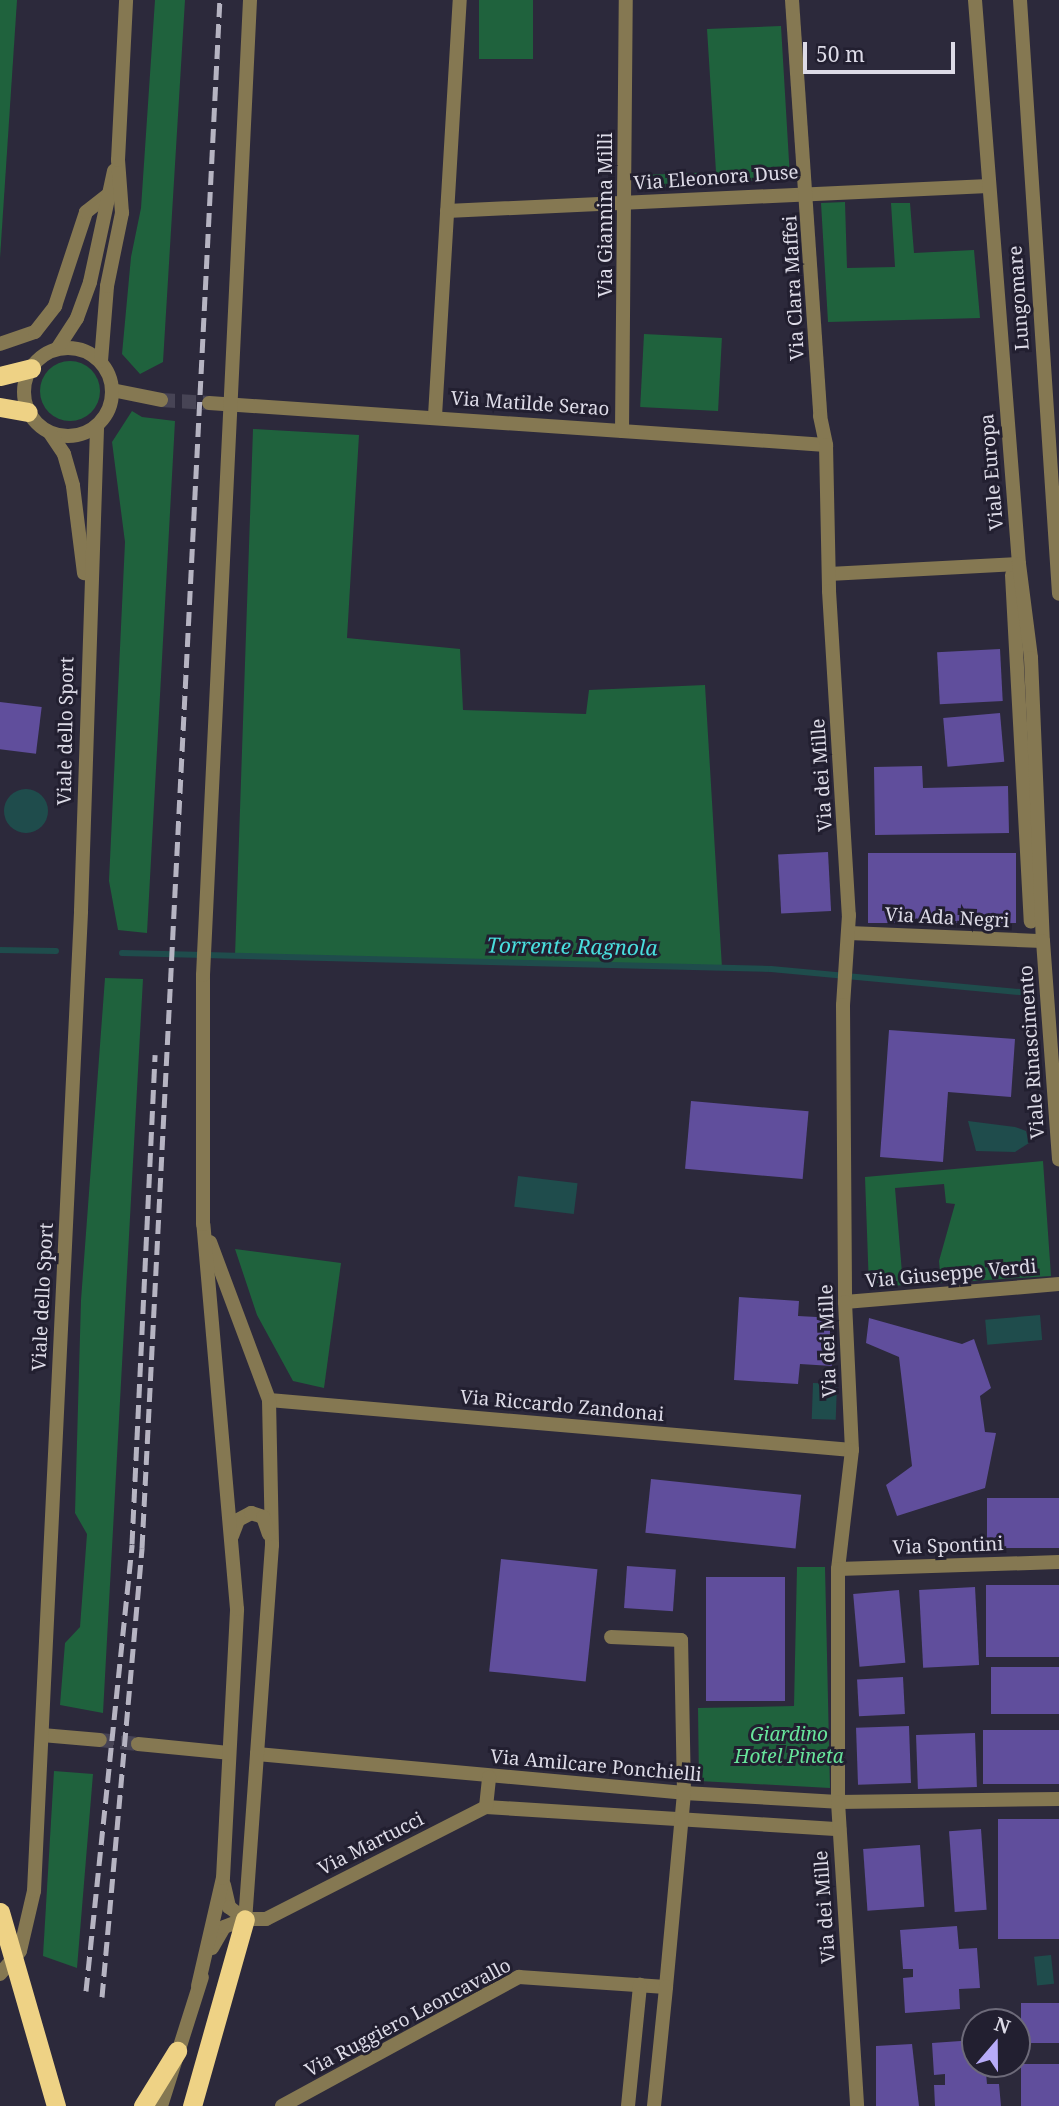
<!DOCTYPE html>
<style>
body{margin:0}
#map{position:relative;width:1059px;height:2106px;overflow:hidden;background:#2c293b;font-family:"Noto Serif",serif}
div>[style]{position:absolute}
[style*='--x']{left:calc(var(--x)*1px);top:calc(var(--y)*1px);width:calc(var(--w)*1px);rotate:calc(var(--a)*1deg)}
.green>*{inset:0;background:#1f623d;transform-origin:0 0}
.round{border-radius:50%}
.water>*{inset:0;background:#1f4c4c;transform-origin:0 0}
.stream>*{height:6px;margin:-3px;padding:0 3px;transform-origin:3px;border-radius:3px;background:#1f4c4c}
.building>*{inset:0;background:#604e9c;transform-origin:0 0}
.minor-tunnel>*{height:14px;margin-top:-7px;transform-origin:0;background:repeating-linear-gradient(90deg,#474455 0 14px,transparent 0 21px)}
.pedestrian>*{height:14px;margin:-7px;padding:0 7px;transform-origin:7px;border-radius:7px;background:#857852}
.minor>*{height:14px;margin:-7px;padding:0 7px;transform-origin:7px;border-radius:7px;background:#857852}
.tertiary>*{height:14px;margin:-7px;padding:0 7px;transform-origin:7px;border-radius:7px;background:#857852}
.tertiary>.ring{margin:-7px;padding:0;box-sizing:content-box;background:none;border:14px solid #857852;border-radius:50%}
.trunk>*{height:19px;margin:-9.5px;padding:0 9.5px;transform-origin:9.5px;border-radius:9.5px;background:#eed285}
.rail>*{height:5px;margin-top:-2.5px;transform-origin:0;background:repeating-linear-gradient(90deg,#b6b4c2 0 14px,transparent 0 21px)}
span{translate:-50% -50%;white-space:nowrap;text-align:center;line-height:1.15;-webkit-text-stroke:6px #221f30;paint-order:stroke}
.street-label{font-size:19px;color:#dddbe7}
.park-label{font-size:19px;color:#67e49b;font-style:italic}
.water-label{font-size:21px;color:#49dede;font-style:italic}
.north{position:absolute;left:961px;top:2008px;width:70px;height:70px;box-sizing:border-box;background:#221f30;border:2px solid #6d6a79;border-radius:50%;rotate:20deg;font-size:19px;font-weight:700;line-height:28px;text-align:center;color:#dddbe7}
.north::after{content:'';display:block;margin:auto;width:24px;height:32px;background:#b7abf8;clip-path:polygon(50% 0,100% 100%,50% 72%,0 100%)}
.scale{position:absolute;left:803px;top:42px;width:152px;height:32px;box-sizing:border-box;border:4px solid #dddbe7;border-top:0;padding-left:9px;font-size:21px;line-height:24px;white-space:nowrap;color:#dddbe7;-webkit-text-stroke:5px #221f30;paint-order:stroke}
</style>
<div id="map">
<div class="green">
<i style="clip-path:polygon(0 0,17px 0,0 258px)"></i>
<i style="clip-path:polygon(155px 0,185px 0,163px 362px,140px 374px,122px 354px,131px 257px,141px 208px)"></i>
<i style="left:479px;top:0;width:54px;height:59px"></i>
<i style="clip-path:polygon(781px 26px,790px 178px,643px 189px,642px 175px,716px 172px,707px 29px)"></i>
<i style="clip-path:polygon(845px 202px,847px 268px,895px 267px,891px 203px,910px 203px,914px 253px,974px 250px,980px 318px,828px 322px,821px 203px)"></i>
<i style="left:644px;top:334px;width:78px;height:73px;rotate:3deg"></i>
<i class="round" style="left:40px;top:361px;width:60px;height:60px"></i>
<i style="clip-path:polygon(132px 411px,142px 417px,175px 421px,147px 933px,118px 930px,109px 881px,125px 542px,112px 442px)"></i>
<i style="clip-path:polygon(253px 429px,359px 435px,347px 638px,460px 649px,463px 710px,586px 714px,589px 690px,705px 685px,722px 968px,235px 956px)"></i>
<i style="clip-path:polygon(105px 978px,143px 979px,103px 1713px,60px 1705px,65px 1643px,80px 1627px,87px 1534px,75px 1513px,81px 1300px)"></i>
<i style="clip-path:polygon(1043px 1161px,1051px 1276px,941px 1283px,939px 1261px,955px 1204px,946px 1203px,944px 1184px,895px 1188px,903px 1285px,869px 1288px,865px 1177px)"></i>
<i style="clip-path:polygon(235px 1249px,341px 1263px,324px 1388px,293px 1381px,257px 1315px)"></i>
<i style="clip-path:polygon(797px 1567px,825px 1567px,830px 1788px,699px 1781px,698px 1708px,794px 1706px)"></i>
<i style="clip-path:polygon(54px 1771px,93px 1774px,77px 1968px,43px 1956px)"></i>
</div>
<div class="water">
<i class="round" style="left:4px;top:789px;width:44px;height:44px"></i>
<i style="clip-path:polygon(968px 1121px,1015px 1127px,1026px 1131px,1029px 1143px,1015px 1152px,976px 1151px)"></i>
<i style="left:518px;top:1176px;width:60px;height:31px;rotate:7deg"></i>
<i style="left:1040px;top:1315px;width:25px;height:55px;rotate:85deg"></i>
<i style="left:813px;top:1383px;width:24px;height:36px;rotate:2deg"></i>
<i style="left:1051px;top:1955px;width:29px;height:17px;rotate:84deg"></i>
</div>
<div class="stream">
<i style="--x:0;--y:950;--w:56;--a:1"></i>
<i style="--x:122;--y:953;--w:649;--a:1.41"></i>
<i style="--x:771;--y:969;--w:250;--a:5.3"></i>
</div>
<div class="building">
<i style="left:1000px;top:649px;width:52px;height:63px;rotate:87deg"></i>
<i style="left:0;top:702px;width:42px;height:47px;rotate:7deg"></i>
<i style="left:1000px;top:713px;width:49px;height:57px;rotate:85deg"></i>
<i style="clip-path:polygon(922px 766px,923px 788px,1008px 786px,1009px 833px,875px 835px,874px 767px)"></i>
<i style="left:828px;top:852px;width:59px;height:50px;rotate:87deg"></i>
<i style="left:1016px;top:853px;width:70px;height:148px;rotate:90deg"></i>
<i style="clip-path:polygon(889px 1030px,1015px 1039px,1011px 1097px,948px 1092px,943px 1162px,880px 1157px)"></i>
<i style="left:691px;top:1101px;width:118px;height:68px;rotate:5deg"></i>
<i style="clip-path:polygon(739px 1297px,799px 1301px,798px 1316px,835px 1318px,832px 1366px,800px 1364px,798px 1384px,734px 1380px)"></i>
<i style="clip-path:polygon(869px 1318px,962px 1344px,974px 1339px,991px 1388px,980px 1396px,985px 1432px,996px 1433px,985px 1488px,897px 1516px,886px 1485px,912px 1466px,899px 1357px,866px 1343px)"></i>
<i style="left:651px;top:1479px;width:151px;height:54px;rotate:6deg"></i>
<i style="left:1059px;top:1498px;width:50px;height:72px;rotate:90deg"></i>
<i style="left:501px;top:1559px;width:97px;height:113px;rotate:6deg"></i>
<i style="left:627px;top:1566px;width:49px;height:42px;rotate:4deg"></i>
<i style="left:785px;top:1577px;width:124px;height:79px;rotate:90deg"></i>
<i style="left:1059px;top:1585px;width:72px;height:73px;rotate:90deg"></i>
<i style="left:975px;top:1587px;width:78px;height:56px;rotate:87deg"></i>
<i style="left:899px;top:1590px;width:73px;height:46px;rotate:85deg"></i>
<i style="left:1059px;top:1667px;width:47px;height:68px;rotate:90deg"></i>
<i style="left:903px;top:1677px;width:37px;height:46px;rotate:87deg"></i>
<i style="left:909px;top:1726px;width:57px;height:53px;rotate:88deg"></i>
<i style="left:1059px;top:1730px;width:54px;height:76px;rotate:90deg"></i>
<i style="left:975px;top:1733px;width:54px;height:59px;rotate:88deg"></i>
<i style="left:1059px;top:1819px;width:120px;height:61px;rotate:90deg"></i>
<i style="left:981px;top:1829px;width:81px;height:32px;rotate:86deg"></i>
<i style="left:920px;top:1845px;width:62px;height:57px;rotate:86deg"></i>
<i style="clip-path:polygon(957px 1926px,959px 1949px,977px 1948px,980px 1988px,959px 1989px,960px 2009px,905px 2013px,903px 1978px,913px 1977px,913px 1969px,903px 1969px,900px 1930px)"></i>
<i style="left:1059px;top:2003px;width:40px;height:38px;rotate:90deg"></i>
<i style="clip-path:polygon(975px 2040px,975px 2064px,998px 2064px,998px 2073px,986px 2073px,987px 2084px,999px 2084px,1001px 2106px,935px 2106px,934px 2085px,945px 2085px,945px 2074px,934px 2075px,932px 2043px)"></i>
<i style="clip-path:polygon(912px 2044px,919px 2106px,876px 2106px,876px 2046px)"></i>
<i style="left:1059px;top:2064px;width:42px;height:38px;rotate:90deg"></i>
</div>
<div class="minor-tunnel">
<i style="--x:161;--y:400;--w:48;--a:3.6"></i>
<i style="--x:100;--y:1740;--w:38;--a:6"></i>
</div>
<div class="pedestrian">
<i style="--x:1020;--y:0;--w:595;--a:86.24"></i>
<i style="--x:1012;--y:575;--w:347;--a:86.9"></i>
</div>
<div class="minor">
<i style="--x:447;--y:211;--w:542;--a:-2.65"></i>
<i style="--x:0;--y:344;--w:37;--a:-19"></i>
<i style="--x:35;--y:332;--w:33;--a:-52"></i>
<i style="--x:55;--y:306;--w:99;--a:-71.7"></i>
<i style="--x:86;--y:212;--w:28;--a:-38"></i>
<i style="--x:112;--y:390;--w:50;--a:11.5"></i>
<i style="--x:209;--y:403;--w:618;--a:3.89"></i>
<i style="--x:435;--y:416;--w:417;--a:-86.6"></i>
<i style="--x:622;--y:431;--w:431;--a:-89.5"></i>
<i style="--x:829;--y:574;--w:190;--a:-3"></i>
<i style="--x:849;--y:933;--w:194;--a:2.4"></i>
<i style="--x:845;--y:1302;--w:215;--a:-4.8"></i>
<i style="--x:269;--y:1400;--w:585;--a:4.9"></i>
<i style="--x:838;--y:1569;--w:221;--a:-1.8"></i>
<i style="--x:42;--y:1735;--w:58;--a:4.9"></i>
<i style="--x:138;--y:1744;--w:91;--a:5.6"></i>
<i style="--x:257;--y:1754;--w:429;--a:5.2"></i>
<i style="--x:684;--y:1793;--w:154;--a:3.3"></i>
<i style="--x:838;--y:1802;--w:221;--a:-0.8"></i>
<i style="--x:486;--y:1807;--w:354;--a:3.6"></i>
<i style="--x:245;--y:1919;--w:21;--a:0"></i>
<i style="--x:266;--y:1919;--w:247;--a:-27"></i>
<i style="--x:486;--y:1807;--w:30;--a:-84"></i>
<i style="--x:282;--y:2106;--w:270;--a:-28.6"></i>
<i style="--x:519;--y:1977;--w:147;--a:3.9"></i>
<i style="--x:666;--y:1987;--w:195;--a:-84.7"></i>
<i style="--x:684;--y:1793;--w:153;--a:-91.1"></i>
<i style="--x:681;--y:1640;--w:70;--a:-177.5"></i>
<i style="--x:628;--y:2106;--w:122;--a:-84.3"></i>
<i style="--x:654;--y:2106;--w:120;--a:-84.2"></i>
</div>
<div class="tertiary">
<i style="--x:792;--y:0;--w:417;--a:86.1"></i>
<i style="--x:820;--y:416;--w:30;--a:78"></i>
<i style="--x:826;--y:445;--w:146;--a:88.8"></i>
<i style="--x:829;--y:591;--w:325;--a:86.5"></i>
<i style="--x:849;--y:915;--w:90;--a:93.8"></i>
<i style="--x:843;--y:1005;--w:297;--a:89.6"></i>
<i style="--x:845;--y:1302;--w:148;--a:87.3"></i>
<i style="--x:852;--y:1450;--w:120;--a:96.7"></i>
<i style="--x:838;--y:1569;--w:233;--a:90"></i>
<i style="--x:838;--y:1802;--w:305;--a:86.4"></i>
<i style="--x:975;--y:0;--w:566;--a:85.54"></i>
<i style="--x:1019;--y:564;--w:95;--a:82.7"></i>
<i style="--x:1031;--y:658;--w:283;--a:87.6"></i>
<i style="--x:1043;--y:941;--w:219;--a:85.8"></i>
<i class="ring" style="left:24px;top:348px;width:74px;height:74px"></i>
<i style="--x:57;--y:349;--w:37;--a:-57"></i>
<i style="--x:77;--y:318;--w:38;--a:-70"></i>
<i style="--x:90;--y:282;--w:114;--a:-77.8"></i>
<i style="--x:101;--y:361;--w:75;--a:-85.4"></i>
<i style="--x:107;--y:286;--w:75;--a:-78.4"></i>
<i style="--x:122;--y:213;--w:53;--a:-94.3"></i>
<i style="--x:118;--y:160;--w:160;--a:-87.1"></i>
<i style="--x:50;--y:433;--w:25;--a:56"></i>
<i style="--x:64;--y:454;--w:33;--a:74"></i>
<i style="--x:73;--y:486;--w:88;--a:82.8"></i>
<i style="--x:210;--y:1242;--w:169;--a:69.5"></i>
<i style="--x:269;--y:1400;--w:145;--a:88.8"></i>
<i style="--x:272;--y:1545;--w:375;--a:94.1"></i>
<i style="--x:232;--y:1536;--w:17;--a:-69"></i>
<i style="--x:238;--y:1520;--w:15;--a:-28"></i>
<i style="--x:251;--y:1513;--w:13;--a:18"></i>
<i style="--x:263;--y:1517;--w:18;--a:71"></i>
<i style="--x:224;--y:1885;--w:23;--a:77"></i>
<i style="--x:229;--y:1907;--w:20;--a:37"></i>
<i style="--x:212;--y:1948;--w:24;--a:-60"></i>
<i style="--x:224;--y:1927;--w:22;--a:-21"></i>
<i style="--x:0;--y:1974;--w:30;--a:-49"></i>
<i style="--x:20;--y:1951;--w:62;--a:-76.9"></i>
<i style="--x:34;--y:1891;--w:981;--a:-87.25"></i>
<i style="--x:81;--y:911;--w:484;--a:-88.1"></i>
<i style="--x:198;--y:1986;--w:111;--a:-77"></i>
<i style="--x:223;--y:1878;--w:269;--a:-87"></i>
<i style="--x:237;--y:1609;--w:386;--a:-95"></i>
<i style="--x:203;--y:1224;--w:249;--a:-90"></i>
<i style="--x:203;--y:975;--w:976;--a:-87.24"></i>
<i style="--x:161;--y:2106;--w:135;--a:-72.4"></i>
</div>
<div class="trunk">
<i style="--x:0;--y:376;--w:32;--a:-14"></i>
<i style="--x:0;--y:407;--w:28;--a:10"></i>
<i style="--x:0;--y:1912;--w:202;--a:73.9"></i>
<i style="--x:143;--y:2106;--w:65;--a:-58.3"></i>
<i style="--x:192;--y:2106;--w:194;--a:-74.2"></i>
</div>
<div class="rail">
<i style="--x:86;--y:1991;--w:449;--a:-84.1"></i>
<i style="--x:132;--y:1544;--w:490;--a:-87.3"></i>
<i style="--x:102;--y:1997;--w:451;--a:-84.9"></i>
<i style="--x:142;--y:1548;--w:1550;--a:-87.12"></i>
</div>
<div class="street-label">
<span style="left:716px;top:178px;rotate:-4deg">Via Eleonora Duse</span>
<span style="left:606px;top:215px;rotate:-90deg">Via Giannina Milli</span>
<span style="left:794px;top:288px;rotate:-93deg">Via Clara Maffei</span>
<span style="left:1019px;top:298px;rotate:-94deg">Lungomare</span>
<span style="left:530px;top:404px;rotate:4deg">Via Matilde Serao</span>
<span style="left:992px;top:472px;rotate:-95deg">Viale Europa</span>
<span style="left:66px;top:731px;rotate:-89deg">Viale dello Sport</span>
<span style="left:822px;top:775px;rotate:-94deg">Via dei Mille</span>
<span style="left:947px;top:918px;rotate:3deg">Via Ada Negri</span>
<span style="left:1032px;top:1052px;rotate:-94deg">Viale Rinascimento</span>
<span style="left:951px;top:1274px;rotate:-5deg">Via Giuseppe Verdi</span>
<span style="left:43px;top:1297px;rotate:-87deg">Viale dello Sport</span>
<span style="left:828px;top:1341px;rotate:-92deg">Via dei Mille</span>
<span style="left:562px;top:1406px;rotate:5deg">Via Riccardo Zandonai</span>
<span style="left:948px;top:1546px;rotate:-2deg">Via Spontini</span>
<span style="left:596px;top:1766px;rotate:5deg">Via Amilcare Ponchielli</span>
<span style="left:371px;top:1844px;rotate:-27deg">Via Martucci</span>
<span style="left:825px;top:1907px;rotate:-94deg">Via dei Mille</span>
<span style="left:408px;top:2018px;rotate:-28deg">Via Ruggiero Leoncavallo</span>
</div>
<div class="park-label">
<span style="left:789px;top:1746px">Giardino<br>Hotel Pineta</span>
</div>
<div class="water-label">
<span style="left:572px;top:946px;rotate:1deg">Torrente Ragnola</span>
</div>
<div class="north">N</div>
<div class="scale">50 m</div>
</div>
